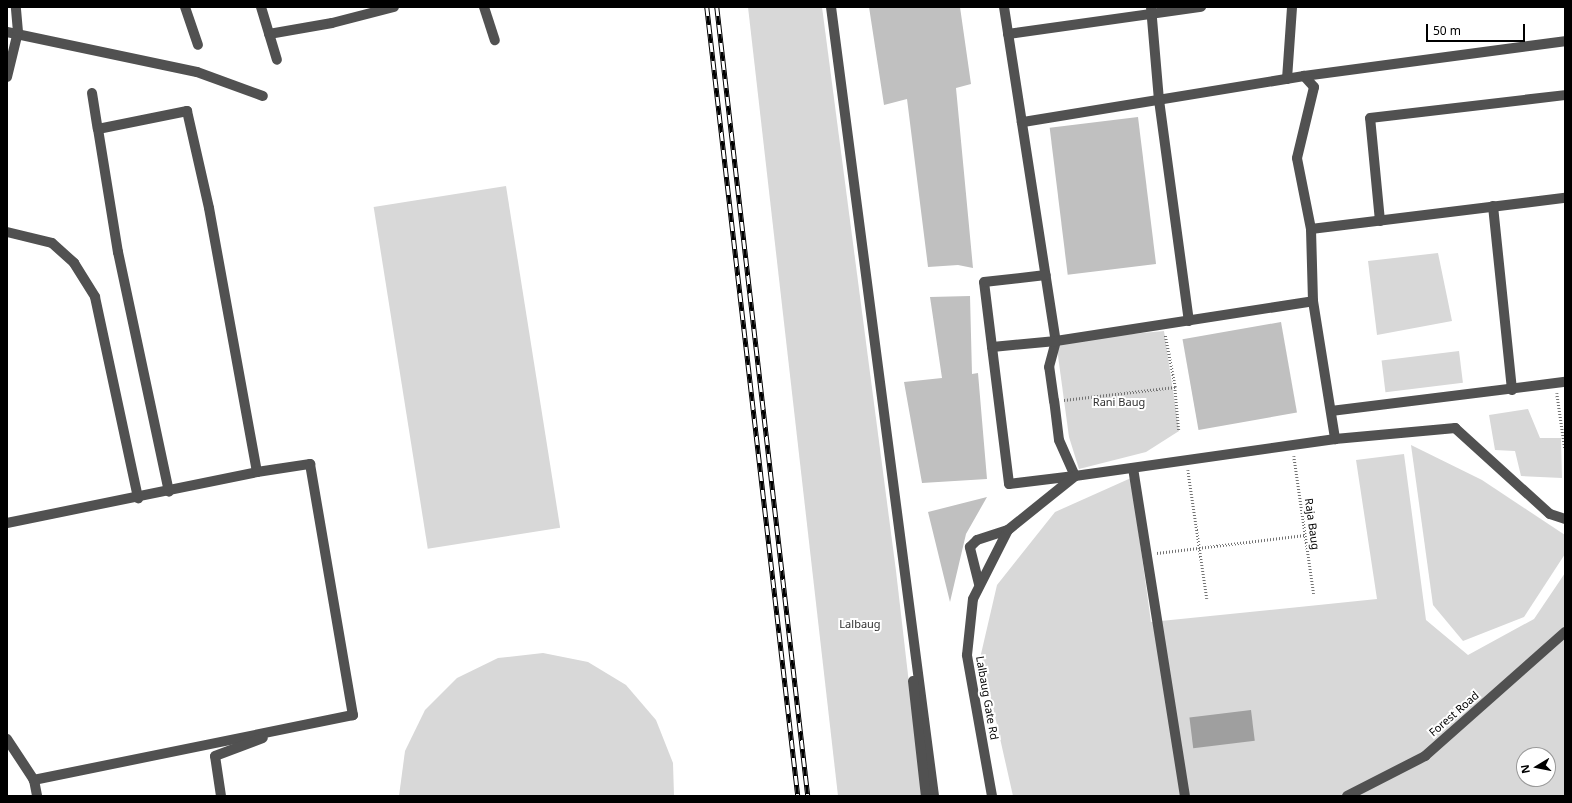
<!DOCTYPE html>
<style>
body{margin:0}
#map{position:relative;width:1572px;height:803px;overflow:hidden;background:#fff;font-family:"Noto Sans",sans-serif}
div>[style]{position:absolute}
[style*='--x']{left:calc(var(--x)*1px);top:calc(var(--y)*1px);width:calc(var(--w)*1px);rotate:calc(var(--a)*1deg)}
.green>*{inset:0;background:#d8d8d8;transform-origin:0 0}
.water>*{inset:0;background:#9f9f9f;transform-origin:0 0}
.building>*{inset:0;background:#c0c0c0;transform-origin:0 0}
.path>*{height:2.5px;margin-top:-1.25px;transform-origin:0;background:repeating-linear-gradient(90deg,#737373 0 1px,transparent 0 3px)}
.minor>*{height:10px;margin:-5px;padding:0 5px;transform-origin:5px;border-radius:5px;background:#515151}
.rail>*{height:4.5px;margin-top:-2.25px;transform-origin:0;background:repeating-linear-gradient(90deg,#fff 0 9px,#000 0 18px);box-sizing:border-box;border-block:1px solid #000}
span{translate:-50% -50%;white-space:nowrap;text-align:center;line-height:1.15;-webkit-text-stroke:4px #fff;paint-order:stroke}
.park-label{font-size:11px;color:#2f2f2f}
.street-label{font-size:11px;color:#000}
.frame{position:absolute;inset:0;border:8px solid #000;pointer-events:none}
.north{position:absolute;left:1516px;top:747px;width:40px;height:40px;box-sizing:border-box;background:#fff;border:1px solid #999;border-radius:50%;rotate:260deg;font-size:11px;font-weight:700;line-height:16px;text-align:center;color:#000}
.north::after{content:'';display:block;margin:auto;width:14px;height:18px;background:#000;clip-path:polygon(50% 0,100% 100%,50% 72%,0 100%)}
.scale{position:absolute;left:1426px;top:24px;width:99px;height:18px;box-sizing:border-box;border:2px solid #000;border-top:0;padding-left:5px;font-size:12px;line-height:14px;white-space:nowrap;color:#000;-webkit-text-stroke:3px #fff;paint-order:stroke}
</style>
<div id="map">
<div class="green">
<i style="clip-path:polygon(748px 7px,822px 7px,896px 571px,922px 796px,838px 796px)"></i>
<i style="left:506px;top:186px;width:346px;height:134px;rotate:81deg"></i>
<i style="clip-path:polygon(1438px 253px,1452px 321px,1377px 335px,1368px 261px)"></i>
<i style="clip-path:polygon(1164px 331px,1179px 431px,1146px 452px,1079px 469px,1069px 437px,1056px 341px)"></i>
<i style="left:1459px;top:351px;width:32px;height:78px;rotate:83deg"></i>
<i style="clip-path:polygon(1528px 409px,1540px 438px,1561px 438px,1562px 478px,1521px 476px,1515px 451px,1495px 450px,1489px 415px)"></i>
<i style="clip-path:polygon(1411px 445px,1482px 480px,1565px 535px,1565px 554px,1524px 617px,1463px 641px,1433px 605px)"></i>
<i style="clip-path:polygon(evenodd,1404px 454px,1426px 620px,1468px 655px,1534px 619px,1565px 573px,1565px 796px,1013px 796px,981px 654px,997px 585px,1055px 512px,1131px 478px,1151px 622px,1377px 599px,1356px 460px,1404px 454px,1524px 755px,1548px 755px,1548px 779px,1524px 779px,1524px 755px)"></i>
<i style="clip-path:polygon(543px 653px,588px 662px,626px 685px,656px 720px,673px 763px,674px 796px,399px 796px,405px 751px,425px 710px,457px 678px,498px 658px)"></i>
</div>
<div class="water">
<i style="left:1251px;top:710px;width:31px;height:62px;rotate:83deg"></i>
</div>
<div class="building">
<i style="clip-path:polygon(869px 7px,960px 7px,971px 84px,956px 88px,973px 268px,958px 265px,928px 267px,907px 99px,884px 105px)"></i>
<i style="left:1138px;top:117px;width:148px;height:89px;rotate:83deg"></i>
<i style="clip-path:polygon(970px 296px,972px 374px,978px 373px,987px 479px,922px 483px,904px 382px,942px 378px,930px 297px)"></i>
<i style="left:1281px;top:322px;width:92px;height:100px;rotate:80deg"></i>
<i style="clip-path:polygon(987px 497px,966px 534px,950px 602px,928px 512px)"></i>
</div>
<div class="path">
<i style="--x:1175;--y:387;--w:44;--a:84.8"></i>
<i style="--x:1557;--y:393;--w:57;--a:81.9"></i>
<i style="--x:1064;--y:400;--w:112;--a:-6.7"></i>
<i style="--x:1175;--y:387;--w:53;--a:-100.9"></i>
<i style="--x:1294;--y:456;--w:139;--a:81.8"></i>
<i style="--x:1188;--y:470;--w:130;--a:81.6"></i>
<i style="--x:1157;--y:553;--w:149;--a:-6.9"></i>
</div>
<div class="minor">
<i style="--x:185;--y:7;--w:40;--a:71.1"></i>
<i style="--x:261;--y:7;--w:55;--a:73.2"></i>
<i style="--x:484;--y:7;--w:35;--a:72"></i>
<i style="--x:831;--y:7;--w:796;--a:82.56"></i>
<i style="--x:1004;--y:7;--w:338;--a:81.2"></i>
<i style="--x:1056;--y:341;--w:260;--a:-8.8"></i>
<i style="--x:1313;--y:301;--w:72;--a:-91.6"></i>
<i style="--x:1311;--y:229;--w:72;--a:-101.2"></i>
<i style="--x:1297;--y:158;--w:73;--a:-76.5"></i>
<i style="--x:1314;--y:87;--w:15;--a:-132"></i>
<i style="--x:1304;--y:76;--w:286;--a:170.7"></i>
<i style="--x:1151;--y:7;--w:93;--a:85.1"></i>
<i style="--x:1159;--y:100;--w:223;--a:82.3"></i>
<i style="--x:7;--y:32;--w:194;--a:11.9"></i>
<i style="--x:197;--y:72;--w:70;--a:20"></i>
<i style="--x:269;--y:34;--w:64;--a:-9.9"></i>
<i style="--x:332;--y:23;--w:64;--a:-14.5"></i>
<i style="--x:1008;--y:34;--w:195;--a:-8"></i>
<i style="--x:1304;--y:76;--w:263;--a:-7.6"></i>
<i style="--x:7;--y:77;--w:46;--a:-76.3"></i>
<i style="--x:18;--y:32;--w:25;--a:-95"></i>
<i style="--x:1287;--y:79;--w:72;--a:-86"></i>
<i style="--x:92;--y:93;--w:36;--a:81"></i>
<i style="--x:98;--y:129;--w:91;--a:-11.4"></i>
<i style="--x:187;--y:111;--w:99;--a:77.2"></i>
<i style="--x:209;--y:208;--w:268;--a:79.7"></i>
<i style="--x:98;--y:129;--w:125;--a:80.8"></i>
<i style="--x:118;--y:252;--w:245;--a:78"></i>
<i style="--x:1493;--y:206;--w:185;--a:84.1"></i>
<i style="--x:1380;--y:221;--w:103;--a:-95.5"></i>
<i style="--x:1370;--y:118;--w:196;--a:-6.7"></i>
<i style="--x:1311;--y:229;--w:256;--a:-7"></i>
<i style="--x:7;--y:232;--w:46;--a:13.7"></i>
<i style="--x:52;--y:243;--w:30;--a:42"></i>
<i style="--x:74;--y:263;--w:40;--a:58"></i>
<i style="--x:95;--y:297;--w:206;--a:77.9"></i>
<i style="--x:1313;--y:301;--w:140;--a:80.9"></i>
<i style="--x:992;--y:347;--w:65;--a:-97"></i>
<i style="--x:984;--y:282;--w:62;--a:-6.4"></i>
<i style="--x:1331;--y:411;--w:236;--a:-7.1"></i>
<i style="--x:1133;--y:468;--w:332;--a:81"></i>
<i style="--x:1075;--y:476;--w:39;--a:-114"></i>
<i style="--x:1059;--y:440;--w:39;--a:-97"></i>
<i style="--x:1054;--y:401;--w:34;--a:-98"></i>
<i style="--x:1049;--y:367;--w:27;--a:-75"></i>
<i style="--x:1056;--y:341;--w:64;--a:174.6"></i>
<i style="--x:992;--y:347;--w:138;--a:82.9"></i>
<i style="--x:1009;--y:484;--w:66;--a:-6.9"></i>
<i style="--x:1075;--y:476;--w:263;--a:-8.1"></i>
<i style="--x:1335;--y:439;--w:121;--a:-5.2"></i>
<i style="--x:1455;--y:428;--w:128;--a:42.2"></i>
<i style="--x:1550;--y:514;--w:16;--a:18"></i>
<i style="--x:7;--y:523;--w:255;--a:-11.5"></i>
<i style="--x:257;--y:472;--w:54;--a:-8.6"></i>
<i style="--x:310;--y:464;--w:255;--a:80.3"></i>
<i style="--x:353;--y:715;--w:326;--a:168.5"></i>
<i style="--x:979;--y:584;--w:38;--a:-104"></i>
<i style="--x:970;--y:547;--w:10;--a:-45"></i>
<i style="--x:977;--y:540;--w:33;--a:-18"></i>
<i style="--x:913;--y:681;--w:116;--a:83.6"></i>
<i style="--x:7;--y:739;--w:49;--a:56.6"></i>
<i style="--x:34;--y:780;--w:16;--a:79"></i>
<i style="--x:221;--y:796;--w:40;--a:-98.5"></i>
<i style="--x:215;--y:756;--w:51;--a:-20.6"></i>
<i style="--x:992;--y:796;--w:143;--a:-100.1"></i>
<i style="--x:967;--y:655;--w:56;--a:-83.9"></i>
<i style="--x:973;--y:599;--w:77;--a:-63.1"></i>
<i style="--x:1008;--y:530;--w:85;--a:-38.8"></i>
<i style="--x:1347;--y:796;--w:88;--a:-27.1"></i>
<i style="--x:1425;--y:756;--w:187;--a:-41.5"></i>
</div>
<div class="rail">
<i style="--x:707;--y:7;--w:794;--a:83.42"></i>
<i style="--x:717;--y:7;--w:794;--a:83.42"></i>
</div>
<div class="park-label">
<span style="left:1119px;top:402px">Rani Baug</span>
<span style="left:860px;top:624px">Lalbaug</span>
</div>
<div class="street-label">
<span style="left:1312px;top:524px;rotate:82deg">Raja Baug</span>
<span style="left:987px;top:698px;rotate:80deg">Lalbaug Gate Rd</span>
<span style="left:1454px;top:714px;rotate:-41deg">Forest Road</span>
</div>
<div class="frame"></div>
<div class="north">N</div>
<div class="scale">50 m</div>
</div>
